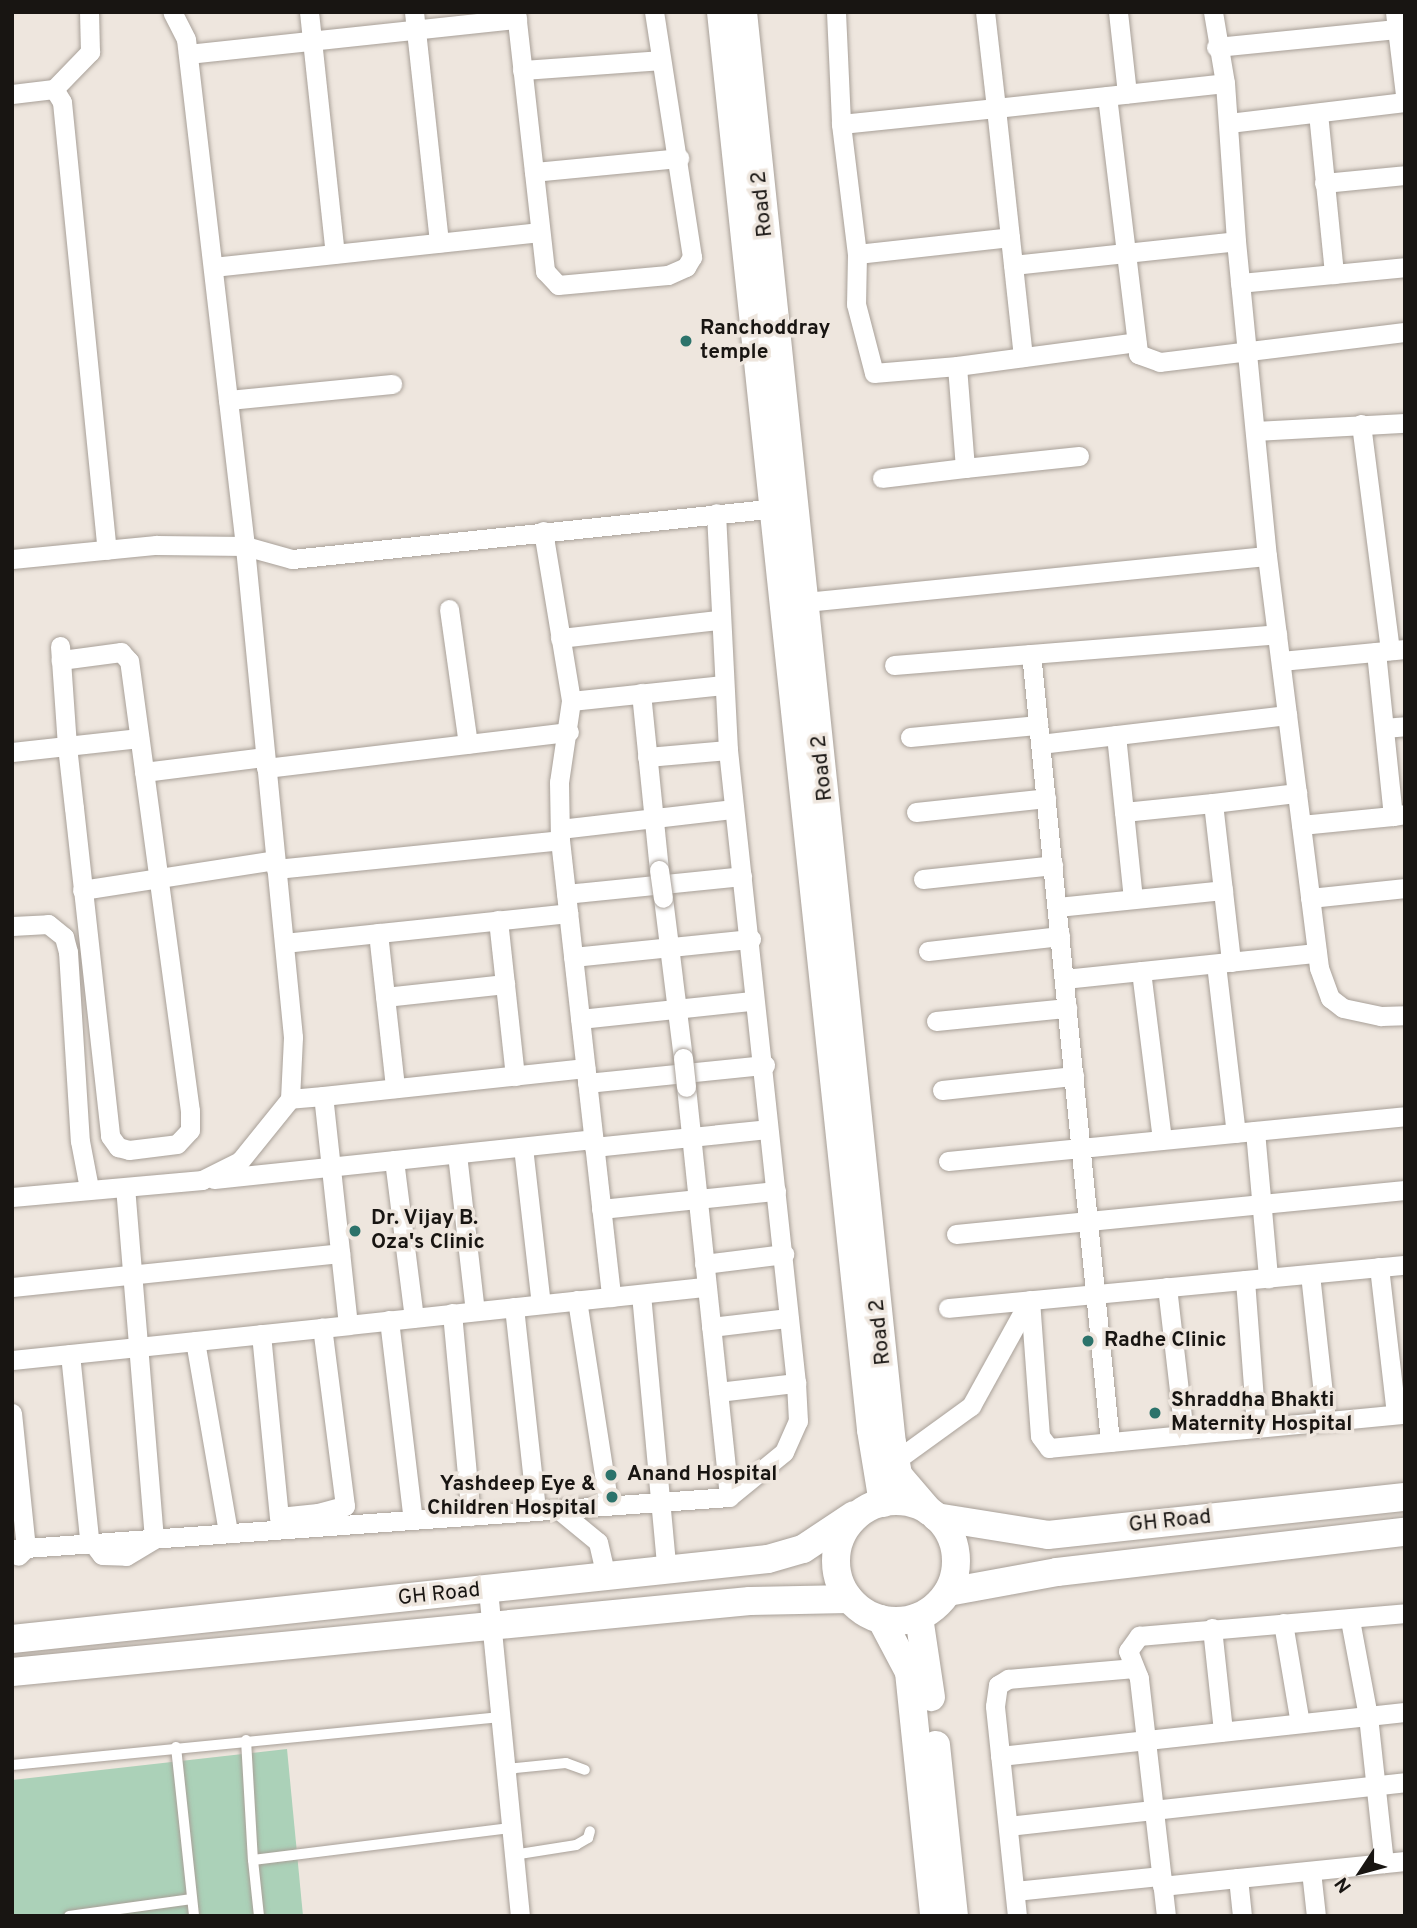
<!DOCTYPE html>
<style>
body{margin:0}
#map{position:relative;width:1417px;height:1928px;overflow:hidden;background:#eee6de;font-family:Overpass,sans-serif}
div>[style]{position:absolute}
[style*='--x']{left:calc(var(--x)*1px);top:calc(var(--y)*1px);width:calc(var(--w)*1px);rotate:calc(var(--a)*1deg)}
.green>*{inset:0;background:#abd1b8}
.roads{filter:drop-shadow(0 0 2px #a8a098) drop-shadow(0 0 2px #a8a098)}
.lane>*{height:10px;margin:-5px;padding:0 5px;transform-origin:5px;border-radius:5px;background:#fff}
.street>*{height:19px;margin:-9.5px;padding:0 9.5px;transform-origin:9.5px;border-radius:9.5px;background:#fff}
.secondary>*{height:28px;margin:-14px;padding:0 14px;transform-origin:14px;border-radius:14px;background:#fff}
.secondary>.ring{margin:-14px;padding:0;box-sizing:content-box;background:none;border:28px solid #fff;border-radius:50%}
.bridges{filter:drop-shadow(0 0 2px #a8a098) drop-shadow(0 0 2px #a8a098)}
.street-bridge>*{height:19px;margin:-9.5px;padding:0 9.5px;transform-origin:9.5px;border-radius:9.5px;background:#fff}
.dots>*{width:19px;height:19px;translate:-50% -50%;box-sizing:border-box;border:4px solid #eee6de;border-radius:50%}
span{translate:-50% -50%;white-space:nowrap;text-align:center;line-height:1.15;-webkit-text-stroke:7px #eee6de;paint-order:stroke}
.street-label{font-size:21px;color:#181512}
.poi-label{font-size:21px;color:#181512;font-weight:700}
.left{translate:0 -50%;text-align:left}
.right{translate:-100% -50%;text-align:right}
.frame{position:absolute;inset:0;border:14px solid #181512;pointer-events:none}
.north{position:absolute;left:1326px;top:1837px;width:70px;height:70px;-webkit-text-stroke:5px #eee6de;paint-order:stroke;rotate:234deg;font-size:19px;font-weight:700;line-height:28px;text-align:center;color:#181512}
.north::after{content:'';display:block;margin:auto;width:24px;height:32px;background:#181512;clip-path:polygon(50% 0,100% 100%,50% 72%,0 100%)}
</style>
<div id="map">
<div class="green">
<i style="clip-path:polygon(287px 1749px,303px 1916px,12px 1916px,12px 1780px)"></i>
</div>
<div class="roads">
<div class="lane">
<i style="--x:246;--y:1740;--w:120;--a:86.7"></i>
<i style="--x:253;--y:1860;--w:259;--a:-7.1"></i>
<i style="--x:176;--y:1747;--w:170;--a:83.9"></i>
<i style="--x:12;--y:1765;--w:491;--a:-5.6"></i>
<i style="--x:507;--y:1769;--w:59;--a:-5.8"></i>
<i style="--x:566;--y:1763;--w:20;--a:20"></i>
<i style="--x:513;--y:1855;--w:64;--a:-9"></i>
<i style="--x:576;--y:1845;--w:14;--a:-30"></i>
<i style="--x:588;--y:1838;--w:7;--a:-74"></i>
<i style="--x:253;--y:1860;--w:56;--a:83.9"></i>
<i style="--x:69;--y:1916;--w:124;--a:-7.9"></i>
</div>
<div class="street">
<i style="--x:309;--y:12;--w:243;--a:83.9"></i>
<i style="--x:414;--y:12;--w:232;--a:83.8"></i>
<i style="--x:516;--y:12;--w:261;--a:83.6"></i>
<i style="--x:545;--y:271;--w:19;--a:47"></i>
<i style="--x:558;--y:285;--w:110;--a:-5.2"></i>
<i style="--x:668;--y:275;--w:20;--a:-24"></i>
<i style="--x:686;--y:267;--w:12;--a:-59"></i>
<i style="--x:692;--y:257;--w:248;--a:-98.8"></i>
<i style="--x:836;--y:12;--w:112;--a:87.4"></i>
<i style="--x:841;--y:124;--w:131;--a:83"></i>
<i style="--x:857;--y:254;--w:50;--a:91.1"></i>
<i style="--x:856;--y:304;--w:71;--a:75.4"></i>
<i style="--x:874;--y:373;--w:83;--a:-4.8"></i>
<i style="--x:1118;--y:12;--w:82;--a:83.7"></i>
<i style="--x:1213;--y:12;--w:72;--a:80.4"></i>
<i style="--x:1225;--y:83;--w:158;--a:86"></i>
<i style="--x:1236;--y:241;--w:317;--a:84.4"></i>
<i style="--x:1267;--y:556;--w:415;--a:82.8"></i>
<i style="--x:1319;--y:968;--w:32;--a:70"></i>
<i style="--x:1330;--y:998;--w:16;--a:38"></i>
<i style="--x:1343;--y:1008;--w:39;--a:12"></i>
<i style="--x:1381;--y:1016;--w:24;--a:-2"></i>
<i style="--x:1395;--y:12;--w:84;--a:83.1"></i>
<i style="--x:1216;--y:47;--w:182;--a:-5.7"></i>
<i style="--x:188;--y:54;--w:331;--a:-6.1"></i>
<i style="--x:522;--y:70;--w:138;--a:-4.1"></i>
<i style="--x:54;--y:89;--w:52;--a:-45.8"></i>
<i style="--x:90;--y:52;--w:40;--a:-91.4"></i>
<i style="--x:12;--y:94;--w:42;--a:-6.8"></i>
<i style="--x:54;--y:89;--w:15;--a:58"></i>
<i style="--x:62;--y:102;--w:450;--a:84.3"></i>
<i style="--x:1107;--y:96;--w:260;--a:83.1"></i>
<i style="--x:1138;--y:354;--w:23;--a:20"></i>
<i style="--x:1160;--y:362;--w:247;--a:-7"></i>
<i style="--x:1318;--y:113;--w:162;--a:84.3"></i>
<i style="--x:1229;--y:123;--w:177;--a:-6.8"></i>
<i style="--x:841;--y:124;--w:156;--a:-5.9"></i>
<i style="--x:996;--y:108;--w:97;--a:-96.5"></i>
<i style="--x:534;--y:172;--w:146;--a:-5.5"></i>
<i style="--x:1324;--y:183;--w:81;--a:-5.6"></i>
<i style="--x:857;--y:254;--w:154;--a:-6.3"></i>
<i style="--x:1013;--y:265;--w:224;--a:-6.1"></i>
<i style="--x:213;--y:267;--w:329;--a:-6.1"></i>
<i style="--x:1240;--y:283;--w:166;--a:-5.5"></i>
<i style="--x:1023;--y:357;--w:250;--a:-96.2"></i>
<i style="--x:996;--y:108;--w:230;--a:-6.2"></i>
<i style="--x:228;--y:400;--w:165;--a:-5.6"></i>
<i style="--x:1361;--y:424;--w:228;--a:82.7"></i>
<i style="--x:1255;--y:431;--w:150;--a:-3.1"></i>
<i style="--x:1079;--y:456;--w:115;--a:174"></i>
<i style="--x:965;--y:468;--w:102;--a:-94.5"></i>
<i style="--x:957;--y:366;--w:181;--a:-7.6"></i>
<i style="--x:882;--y:478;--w:84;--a:-6.9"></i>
<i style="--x:543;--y:531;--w:172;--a:80.6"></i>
<i style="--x:571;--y:701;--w:82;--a:98.4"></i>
<i style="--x:559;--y:782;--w:58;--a:89"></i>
<i style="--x:560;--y:840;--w:460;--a:83.6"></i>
<i style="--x:12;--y:559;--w:145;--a:-5.6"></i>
<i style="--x:156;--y:545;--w:89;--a:0.6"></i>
<i style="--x:245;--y:546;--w:49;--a:15.5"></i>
<i style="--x:292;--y:559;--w:494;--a:-6"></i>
<i style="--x:795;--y:603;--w:474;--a:-5.7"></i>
<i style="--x:449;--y:609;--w:136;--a:82"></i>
<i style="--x:560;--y:638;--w:160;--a:-6.5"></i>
<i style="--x:60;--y:646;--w:14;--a:86"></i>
<i style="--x:61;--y:660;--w:86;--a:86"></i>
<i style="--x:67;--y:746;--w:62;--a:83.6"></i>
<i style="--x:74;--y:808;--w:330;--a:83.7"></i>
<i style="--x:110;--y:1136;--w:14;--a:54"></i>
<i style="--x:118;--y:1147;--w:11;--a:15"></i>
<i style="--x:129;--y:1150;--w:48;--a:-7.1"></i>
<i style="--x:177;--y:1144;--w:19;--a:-47"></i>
<i style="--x:190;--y:1130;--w:19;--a:-90"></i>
<i style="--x:190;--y:1111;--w:454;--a:-97.7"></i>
<i style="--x:129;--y:661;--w:12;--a:-132"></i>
<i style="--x:121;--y:652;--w:61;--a:172.4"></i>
<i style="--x:1376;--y:652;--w:165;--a:84.1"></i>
<i style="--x:1393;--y:816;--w:12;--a:-9"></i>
<i style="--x:1281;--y:661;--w:125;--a:-5.5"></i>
<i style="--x:894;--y:665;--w:137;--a:-4.6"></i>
<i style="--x:641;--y:693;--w:178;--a:84.2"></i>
<i style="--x:571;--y:701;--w:153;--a:-6"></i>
<i style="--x:1384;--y:728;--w:21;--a:-5"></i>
<i style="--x:1116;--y:735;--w:77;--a:84.1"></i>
<i style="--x:1124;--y:812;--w:89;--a:-5.8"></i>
<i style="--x:1213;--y:803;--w:160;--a:83.5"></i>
<i style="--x:910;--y:737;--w:129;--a:-5.4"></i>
<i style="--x:1040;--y:744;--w:249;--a:-6.7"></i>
<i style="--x:12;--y:752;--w:128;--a:-6.3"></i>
<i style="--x:647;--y:757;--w:81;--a:-4.9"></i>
<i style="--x:266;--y:768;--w:305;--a:-6.8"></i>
<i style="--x:144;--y:772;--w:122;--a:-7.1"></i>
<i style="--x:1213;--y:803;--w:85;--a:-6.8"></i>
<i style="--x:916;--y:812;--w:131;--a:-6.1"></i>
<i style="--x:1124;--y:812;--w:87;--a:84.1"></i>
<i style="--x:1301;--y:825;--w:92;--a:-5.6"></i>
<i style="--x:560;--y:829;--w:175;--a:-6.6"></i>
<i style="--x:276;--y:869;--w:285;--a:-5.8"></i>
<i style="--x:923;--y:879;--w:131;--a:-6.1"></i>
<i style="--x:82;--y:890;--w:195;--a:-8.8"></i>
<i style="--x:566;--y:894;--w:177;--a:-5.8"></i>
<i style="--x:663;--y:898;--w:161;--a:82.9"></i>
<i style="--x:1310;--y:898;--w:96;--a:-6"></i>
<i style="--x:1057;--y:907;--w:167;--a:-5.8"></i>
<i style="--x:498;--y:920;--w:157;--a:83.8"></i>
<i style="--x:12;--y:926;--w:36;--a:-3"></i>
<i style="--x:48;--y:924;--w:21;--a:39"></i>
<i style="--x:64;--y:937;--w:16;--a:75"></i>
<i style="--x:68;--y:952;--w:189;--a:86.4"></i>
<i style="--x:80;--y:1141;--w:48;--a:79.2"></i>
<i style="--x:378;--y:933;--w:156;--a:83.7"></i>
<i style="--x:284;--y:943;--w:286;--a:-6"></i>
<i style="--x:928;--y:951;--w:133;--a:-6.5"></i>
<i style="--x:573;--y:957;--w:179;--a:-5.8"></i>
<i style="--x:1216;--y:964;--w:170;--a:83.3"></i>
<i style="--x:1141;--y:971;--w:170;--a:82.9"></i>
<i style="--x:1064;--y:979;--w:254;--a:-5.9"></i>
<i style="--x:385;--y:997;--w:121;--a:-6.2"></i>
<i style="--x:580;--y:1019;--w:173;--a:-6"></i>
<i style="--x:936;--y:1021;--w:132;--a:-5.7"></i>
<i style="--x:587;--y:1083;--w:179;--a:-5.8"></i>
<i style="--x:686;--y:1087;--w:412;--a:84"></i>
<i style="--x:942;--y:1090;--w:133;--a:-6.1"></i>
<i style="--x:323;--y:1096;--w:264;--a:-6.1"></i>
<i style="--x:1255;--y:1131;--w:148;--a:84.9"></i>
<i style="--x:523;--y:1147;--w:158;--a:83.5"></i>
<i style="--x:594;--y:1147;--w:174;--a:-5.9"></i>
<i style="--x:457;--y:1154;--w:158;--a:83.5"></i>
<i style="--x:394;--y:1160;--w:159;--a:82.8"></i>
<i style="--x:948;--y:1161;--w:459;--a:-5.6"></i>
<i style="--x:214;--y:1179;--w:381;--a:-6"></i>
<i style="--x:12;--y:1197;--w:191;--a:-5.1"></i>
<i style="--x:202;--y:1180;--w:42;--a:-26.6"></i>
<i style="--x:240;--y:1161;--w:80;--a:-51.1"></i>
<i style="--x:290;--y:1099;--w:62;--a:-87.2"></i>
<i style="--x:293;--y:1037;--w:493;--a:-95.6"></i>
<i style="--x:245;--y:546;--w:510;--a:-96.64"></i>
<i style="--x:186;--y:39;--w:30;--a:-117"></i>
<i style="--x:601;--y:1209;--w:176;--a:-5.9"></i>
<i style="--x:956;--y:1234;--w:451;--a:-5.6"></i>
<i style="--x:704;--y:1264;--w:81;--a:-7.1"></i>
<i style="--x:1379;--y:1267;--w:148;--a:83.4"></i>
<i style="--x:1310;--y:1274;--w:148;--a:83.8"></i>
<i style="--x:1245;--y:1280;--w:148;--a:85.7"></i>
<i style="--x:12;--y:1287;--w:330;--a:-5.9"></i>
<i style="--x:1167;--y:1287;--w:149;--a:83.4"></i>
<i style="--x:641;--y:1294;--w:279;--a:84.7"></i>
<i style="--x:577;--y:1300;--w:208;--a:81.2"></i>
<i style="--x:1030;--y:1300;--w:136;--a:85.8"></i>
<i style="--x:1040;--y:1436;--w:15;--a:53"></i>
<i style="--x:1049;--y:1448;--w:358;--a:-5.5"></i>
<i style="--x:514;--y:1307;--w:205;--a:83.8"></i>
<i style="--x:948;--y:1308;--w:459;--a:-5.4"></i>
<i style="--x:452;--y:1313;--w:204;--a:84.7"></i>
<i style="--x:389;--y:1320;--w:201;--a:83.2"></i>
<i style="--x:348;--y:1325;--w:360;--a:-6.1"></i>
<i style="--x:711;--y:1327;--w:78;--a:-6.7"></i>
<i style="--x:261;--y:1334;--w:184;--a:84.4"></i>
<i style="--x:279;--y:1517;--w:39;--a:-6"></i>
<i style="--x:318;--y:1513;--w:28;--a:-15"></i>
<i style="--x:345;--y:1506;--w:180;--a:-97.3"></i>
<i style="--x:195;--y:1341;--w:195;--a:80.2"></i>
<i style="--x:70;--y:1354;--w:185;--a:84.1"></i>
<i style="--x:89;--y:1538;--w:21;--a:53"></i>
<i style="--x:102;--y:1555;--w:24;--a:2"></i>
<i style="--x:126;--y:1556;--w:33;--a:-31"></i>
<i style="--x:154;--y:1539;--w:352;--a:-94.7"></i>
<i style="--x:12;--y:1360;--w:338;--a:-5.9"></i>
<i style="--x:348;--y:1325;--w:230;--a:-96.2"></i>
<i style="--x:323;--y:1096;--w:33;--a:175"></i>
<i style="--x:718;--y:1392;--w:79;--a:-6.6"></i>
<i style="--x:12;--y:1413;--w:136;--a:84.1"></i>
<i style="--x:26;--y:1548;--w:11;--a:135"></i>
<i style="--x:1110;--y:1442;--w:792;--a:-95.72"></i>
<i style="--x:1031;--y:654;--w:247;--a:-4.6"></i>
<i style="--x:895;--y:1461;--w:94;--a:-35.9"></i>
<i style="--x:971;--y:1406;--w:120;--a:-61.1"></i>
<i style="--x:559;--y:1510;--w:50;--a:39.4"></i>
<i style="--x:598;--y:1542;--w:37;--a:77"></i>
<i style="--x:12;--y:1549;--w:719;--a:-4.15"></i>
<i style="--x:729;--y:1497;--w:71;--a:-39.3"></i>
<i style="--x:784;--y:1452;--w:34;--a:-66"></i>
<i style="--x:798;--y:1421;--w:38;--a:-93"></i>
<i style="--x:796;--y:1383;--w:637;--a:-96.13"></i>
<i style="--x:728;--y:750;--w:237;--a:-92.9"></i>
<i style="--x:488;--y:1590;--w:328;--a:84.4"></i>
<i style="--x:1350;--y:1620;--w:98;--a:79.4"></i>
<i style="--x:1368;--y:1716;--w:148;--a:83.8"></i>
<i style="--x:1283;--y:1623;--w:101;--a:80.4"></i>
<i style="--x:1212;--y:1628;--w:104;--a:83.9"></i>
<i style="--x:1000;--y:1756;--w:407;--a:-6.2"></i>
<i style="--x:1008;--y:1826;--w:399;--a:-6.3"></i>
<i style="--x:1311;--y:1871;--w:45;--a:83.7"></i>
<i style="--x:1238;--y:1878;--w:168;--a:-5.8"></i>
<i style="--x:1162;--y:1886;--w:76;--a:-6"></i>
<i style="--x:1238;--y:1878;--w:38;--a:84"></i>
<i style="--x:1015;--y:1891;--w:147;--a:-5.9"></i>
<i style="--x:1017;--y:1916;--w:211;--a:-96"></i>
<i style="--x:995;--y:1706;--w:21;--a:-82"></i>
<i style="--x:998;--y:1685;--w:12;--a:-31"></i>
<i style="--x:1008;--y:1679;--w:126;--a:-5"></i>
<i style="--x:1166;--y:1916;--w:240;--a:-96.5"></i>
<i style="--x:1139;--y:1678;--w:29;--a:-112"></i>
<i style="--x:1128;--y:1651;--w:19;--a:-54"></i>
<i style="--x:1139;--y:1636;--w:267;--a:-4.9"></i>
</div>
<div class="secondary">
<i style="--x:721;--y:12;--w:1426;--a:83.96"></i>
<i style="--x:871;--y:1430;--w:74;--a:80.7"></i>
<i style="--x:743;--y:12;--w:1439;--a:84.06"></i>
<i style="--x:892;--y:1443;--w:33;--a:79"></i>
<i style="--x:898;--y:1475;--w:48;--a:49.3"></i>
<i class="ring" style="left:836px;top:1501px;width:92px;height:92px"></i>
<i style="--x:936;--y:1517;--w:113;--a:9.1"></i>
<i style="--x:1048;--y:1535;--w:359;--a:-6.1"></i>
<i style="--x:948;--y:1592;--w:111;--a:-10.4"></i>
<i style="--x:1057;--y:1572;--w:350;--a:-6.6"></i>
<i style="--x:919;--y:1617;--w:81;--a:81.5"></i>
<i style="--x:881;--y:1619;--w:60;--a:62.2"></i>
<i style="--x:909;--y:1672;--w:245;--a:84.1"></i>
<i style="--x:12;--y:1639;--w:760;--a:-6.04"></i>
<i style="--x:768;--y:1559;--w:36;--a:-16"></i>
<i style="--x:803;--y:1549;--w:61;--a:-33.7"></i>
<i style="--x:12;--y:1672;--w:741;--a:-5.5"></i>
<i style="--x:750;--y:1601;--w:99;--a:-1.2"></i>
<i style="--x:936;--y:1745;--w:172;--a:84"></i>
</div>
</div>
<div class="bridges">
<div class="street-bridge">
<i style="--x:659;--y:870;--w:28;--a:82"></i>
<i style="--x:683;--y:1058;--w:29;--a:84"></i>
</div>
</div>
<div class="dots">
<i style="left:686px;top:341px;background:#2c736b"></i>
<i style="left:355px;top:1231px;background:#2c736b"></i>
<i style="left:1088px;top:1341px;background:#2c736b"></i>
<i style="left:1155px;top:1413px;background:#2c736b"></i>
<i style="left:611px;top:1475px;background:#2c736b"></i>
<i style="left:612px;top:1497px;background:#2c736b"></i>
</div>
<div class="street-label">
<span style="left:763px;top:204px;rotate:-96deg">Road 2</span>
<span style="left:823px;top:768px;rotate:-96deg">Road 2</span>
<span style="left:881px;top:1332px;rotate:-96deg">Road 2</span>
<span style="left:1170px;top:1522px;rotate:-6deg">GH Road</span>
<span style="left:439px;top:1595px;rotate:-6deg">GH Road</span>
</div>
<div class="poi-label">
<span class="left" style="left:700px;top:341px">Ranchoddray<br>temple</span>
<span class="left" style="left:371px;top:1231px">Dr. Vijay B.<br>Oza's Clinic</span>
<span class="left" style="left:1104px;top:1341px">Radhe Clinic</span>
<span class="left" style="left:1171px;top:1413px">Shraddha Bhakti<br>Maternity Hospital</span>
<span class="left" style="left:627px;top:1475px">Anand Hospital</span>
<span class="right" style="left:596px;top:1497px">Yashdeep Eye &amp;<br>Children Hospital</span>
</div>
<div class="frame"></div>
<div class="north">N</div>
</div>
